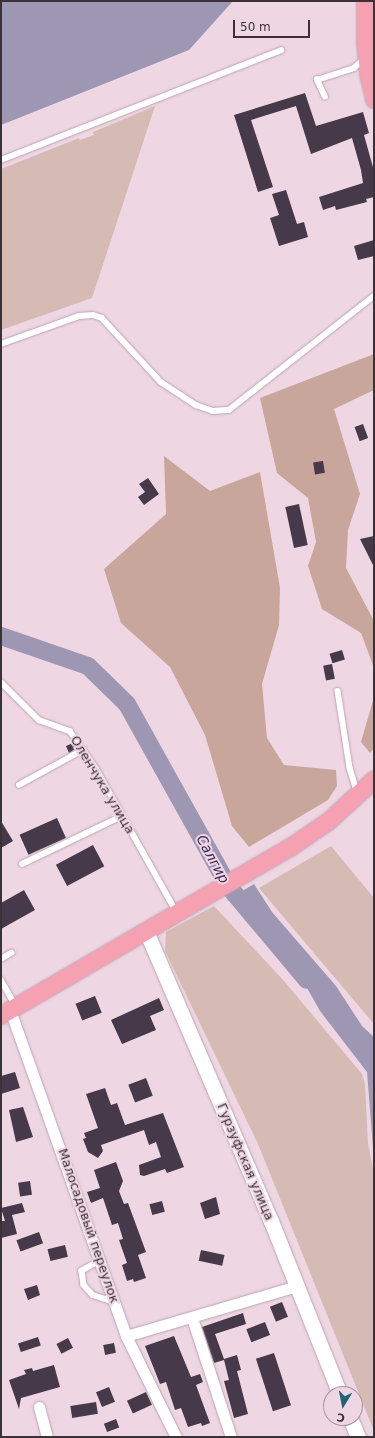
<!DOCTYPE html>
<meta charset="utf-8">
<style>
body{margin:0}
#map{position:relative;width:375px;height:1438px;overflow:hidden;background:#efd6e3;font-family:"DejaVu Sans",sans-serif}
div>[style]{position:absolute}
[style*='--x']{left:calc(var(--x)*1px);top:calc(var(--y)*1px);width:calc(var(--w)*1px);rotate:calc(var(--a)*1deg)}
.green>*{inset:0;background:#d5bbb4}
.forest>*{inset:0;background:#c9a69c}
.water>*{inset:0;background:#9e97b4}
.river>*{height:18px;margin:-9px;padding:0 9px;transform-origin:9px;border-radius:9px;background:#9e97b4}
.building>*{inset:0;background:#463949;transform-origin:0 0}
.roads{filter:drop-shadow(0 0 1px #bba4b0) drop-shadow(0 0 1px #bba4b0)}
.lane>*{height:5.5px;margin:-2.75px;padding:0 2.75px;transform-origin:2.75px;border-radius:2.75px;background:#fff}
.street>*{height:11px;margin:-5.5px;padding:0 5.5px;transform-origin:5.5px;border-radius:5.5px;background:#fff}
.secondary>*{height:15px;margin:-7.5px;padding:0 7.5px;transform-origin:7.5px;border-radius:7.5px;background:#fff}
.primary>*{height:17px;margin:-8.5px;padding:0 8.5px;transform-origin:8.5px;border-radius:8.5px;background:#f6a1b1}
span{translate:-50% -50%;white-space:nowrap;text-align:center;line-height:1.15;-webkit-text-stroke:4px #efd6e3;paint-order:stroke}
.street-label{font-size:13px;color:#3b3136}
.water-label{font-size:14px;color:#3a2e58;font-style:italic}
.frame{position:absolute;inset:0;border:2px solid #3b3136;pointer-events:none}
.north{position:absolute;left:323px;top:1386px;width:40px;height:40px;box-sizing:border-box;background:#efd6e3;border:1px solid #a7949e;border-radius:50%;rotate:190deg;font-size:11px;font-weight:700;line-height:16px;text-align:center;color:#3b3136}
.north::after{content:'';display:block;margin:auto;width:14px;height:18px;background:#216376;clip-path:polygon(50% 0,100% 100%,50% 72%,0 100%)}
.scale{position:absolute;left:233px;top:20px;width:77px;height:18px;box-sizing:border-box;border:2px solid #3b3136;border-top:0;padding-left:5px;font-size:12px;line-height:14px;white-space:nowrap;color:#3b3136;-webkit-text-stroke:3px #efd6e3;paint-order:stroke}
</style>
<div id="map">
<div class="green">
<i style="clip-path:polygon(155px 106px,92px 298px,1px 330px,1px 169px,79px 138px,80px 140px,94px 135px,93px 132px)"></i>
<i style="clip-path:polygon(331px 846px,374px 898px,374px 1024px,259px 888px)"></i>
<i style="clip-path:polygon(214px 906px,284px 981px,362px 1074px,365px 1084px,368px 1144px,374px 1173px,374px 1431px,258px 1144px,165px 951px,166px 932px)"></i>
</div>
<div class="forest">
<i style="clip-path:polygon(374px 354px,374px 390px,334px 409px,360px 494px,348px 530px,346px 568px,374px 621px,374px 668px,361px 633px,322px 609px,308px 566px,316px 542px,308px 498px,277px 473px,260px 398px)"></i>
<i style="clip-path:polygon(164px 456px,210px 491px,260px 472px,280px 588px,279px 625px,262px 684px,267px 738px,284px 765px,336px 770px,337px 786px,328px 800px,249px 847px,232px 826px,205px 735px,170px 667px,121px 623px,104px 569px,166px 514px)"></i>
<i style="clip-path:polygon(374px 697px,374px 748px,370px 753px,361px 742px)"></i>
</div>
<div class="water">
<i style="clip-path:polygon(1px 1px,233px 1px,189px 50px,1px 125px)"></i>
<i style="clip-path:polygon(254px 884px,272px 912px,336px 986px,362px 1026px,374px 1037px,374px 1161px,367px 1072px,320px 1011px,275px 931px,246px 906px,227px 900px)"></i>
</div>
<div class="river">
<i style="--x:1;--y:636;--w:92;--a:19"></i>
<i style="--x:88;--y:666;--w:54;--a:44.3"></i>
<i style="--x:127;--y:704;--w:210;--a:60.9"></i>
<i style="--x:229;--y:887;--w:121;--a:50"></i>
</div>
<div class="building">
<i style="clip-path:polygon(305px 93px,316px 126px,363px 112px,369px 133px,364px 135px,374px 171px,374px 197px,366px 199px,367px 202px,336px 210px,335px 206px,323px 210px,319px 197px,363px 183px,361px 170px,352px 138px,311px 154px,296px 106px,251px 120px,273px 187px,258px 192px,234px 115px)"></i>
<i style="clip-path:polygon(286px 190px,297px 224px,304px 222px,308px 237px,279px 246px,270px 218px,279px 215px,272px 194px)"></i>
<i style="clip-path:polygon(374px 240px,374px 256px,358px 260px,354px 246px)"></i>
<i style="left:363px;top:424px;width:15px;height:9px;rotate:70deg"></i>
<i style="left:323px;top:461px;width:12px;height:10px;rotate:81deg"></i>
<i style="clip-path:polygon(148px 478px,159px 494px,144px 505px,138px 497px,145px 492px,139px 484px)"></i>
<i style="left:299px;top:504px;width:42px;height:14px;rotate:78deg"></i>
<i style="clip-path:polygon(374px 536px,374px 567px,360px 539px)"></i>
<i style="left:342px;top:650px;width:10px;height:13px;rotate:73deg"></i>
<i style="left:332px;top:664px;width:15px;height:9px;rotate:79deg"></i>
<i style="clip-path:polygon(73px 743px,77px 748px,69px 753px,66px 746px)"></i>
<i style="left:57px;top:818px;width:22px;height:41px;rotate:66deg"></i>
<i style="clip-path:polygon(1px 821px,13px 841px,1px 848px)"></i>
<i style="left:93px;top:845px;width:24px;height:42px;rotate:62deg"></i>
<i style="clip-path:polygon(24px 890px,35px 910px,1px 929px,1px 903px)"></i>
<i style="left:95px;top:996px;width:18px;height:21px;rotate:68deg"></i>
<i style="clip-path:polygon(159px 998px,164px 1010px,150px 1016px,156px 1030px,122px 1044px,111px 1020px)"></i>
<i style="clip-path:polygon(15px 1072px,20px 1088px,1px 1094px,1px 1076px)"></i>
<i style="left:146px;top:1078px;width:19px;height:19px;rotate:69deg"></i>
<i style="clip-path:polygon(105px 1088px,111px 1105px,117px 1103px,125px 1125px,163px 1113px,184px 1167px,167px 1173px,165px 1169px,144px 1176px,140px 1175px,139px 1165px,161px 1157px,156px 1142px,149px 1145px,144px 1130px,101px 1145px,103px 1151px,98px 1158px,88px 1152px,83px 1139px,86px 1138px,84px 1133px,98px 1128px,86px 1094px)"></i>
<i style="clip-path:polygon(23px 1107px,33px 1137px,16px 1142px,9px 1110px)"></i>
<i style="clip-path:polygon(116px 1162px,123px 1181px,119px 1191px,124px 1204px,128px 1203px,146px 1252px,138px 1255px,146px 1278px,134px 1282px,133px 1279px,127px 1281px,122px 1265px,127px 1263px,119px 1240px,123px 1239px,118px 1223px,112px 1225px,103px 1198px,91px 1203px,87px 1192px,100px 1188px,94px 1170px)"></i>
<i style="left:30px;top:1181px;width:14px;height:12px;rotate:82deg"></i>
<i style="clip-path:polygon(216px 1197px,220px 1214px,205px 1219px,200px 1203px)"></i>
<i style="left:162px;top:1201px;width:11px;height:13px;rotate:75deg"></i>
<i style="clip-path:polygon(22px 1203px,25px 1212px,12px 1215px,17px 1234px,1px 1238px,1px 1221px,5px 1221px,1px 1208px)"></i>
<i style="left:39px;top:1232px;width:12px;height:24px;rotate:70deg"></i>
<i style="left:65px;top:1245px;width:12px;height:18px;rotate:76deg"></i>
<i style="left:201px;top:1250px;width:24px;height:11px;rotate:12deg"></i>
<i style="clip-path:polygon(37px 1285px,40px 1295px,28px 1300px,24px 1289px)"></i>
<i style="left:282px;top:1302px;width:16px;height:13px;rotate:68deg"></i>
<i style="clip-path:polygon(243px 1313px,246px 1324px,215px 1334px,224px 1359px,237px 1355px,241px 1370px,237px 1371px,248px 1414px,234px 1418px,224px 1381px,229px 1380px,224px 1360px,214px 1363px,202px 1327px)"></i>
<i style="left:265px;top:1322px;width:14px;height:20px;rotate:69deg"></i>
<i style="clip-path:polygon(174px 1336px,191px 1377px,200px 1374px,203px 1382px,196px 1385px,210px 1423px,202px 1426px,201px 1423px,188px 1427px,181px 1408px,175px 1410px,166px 1382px,160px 1384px,145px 1346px)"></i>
<i style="left:38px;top:1337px;width:9px;height:21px;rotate:72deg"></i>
<i style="left:68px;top:1338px;width:11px;height:13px;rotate:63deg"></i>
<i style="left:114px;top:1343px;width:10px;height:11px;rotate:79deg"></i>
<i style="left:274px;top:1353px;width:55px;height:19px;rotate:72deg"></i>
<i style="clip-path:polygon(54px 1365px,60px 1387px,21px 1398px,19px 1409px,9px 1380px,26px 1374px,24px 1370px,32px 1368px,33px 1371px)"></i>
<i style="left:109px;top:1387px;width:16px;height:14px;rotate:68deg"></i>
<i style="left:146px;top:1392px;width:14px;height:21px;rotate:65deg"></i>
<i style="left:96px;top:1402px;width:12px;height:26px;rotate:81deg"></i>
<i style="left:116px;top:1419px;width:9px;height:13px;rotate:69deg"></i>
</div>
<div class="roads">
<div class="lane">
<i style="--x:325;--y:97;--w:19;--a:-115"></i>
<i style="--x:317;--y:80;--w:39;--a:-18"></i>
<i style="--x:354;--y:68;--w:12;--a:-42"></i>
<i style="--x:1;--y:160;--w:301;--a:-21.4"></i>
<i style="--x:1;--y:344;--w:83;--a:-19.7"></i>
<i style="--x:79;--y:316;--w:14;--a:-4"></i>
<i style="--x:93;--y:315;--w:9;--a:18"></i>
<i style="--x:102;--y:318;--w:87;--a:47.3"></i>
<i style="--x:161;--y:382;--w:42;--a:33.3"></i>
<i style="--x:196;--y:405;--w:18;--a:19"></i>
<i style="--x:213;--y:411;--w:16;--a:-4"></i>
<i style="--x:229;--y:410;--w:184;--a:-38.2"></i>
<i style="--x:1;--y:682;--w:54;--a:45"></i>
<i style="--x:39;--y:720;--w:33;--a:20"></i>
<i style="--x:70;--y:731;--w:47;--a:55.3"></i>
<i style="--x:97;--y:770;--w:162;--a:60.7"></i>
<i style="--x:338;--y:691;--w:78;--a:81.1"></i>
<i style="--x:350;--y:768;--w:24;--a:73"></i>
<i style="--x:19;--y:785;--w:73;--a:-28.7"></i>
<i style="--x:22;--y:864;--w:111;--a:-25.6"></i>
<i style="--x:1;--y:959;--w:12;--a:-31"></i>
<i style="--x:1;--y:980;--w:28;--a:60"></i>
<i style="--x:100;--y:1261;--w:21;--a:151"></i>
<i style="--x:82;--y:1271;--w:14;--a:82"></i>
<i style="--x:84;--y:1285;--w:13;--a:48"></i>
<i style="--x:93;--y:1295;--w:22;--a:18"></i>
</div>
<div class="street">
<i style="--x:10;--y:1010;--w:346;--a:70.4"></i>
<i style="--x:126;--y:1336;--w:113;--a:63.7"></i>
<i style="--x:192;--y:1318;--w:125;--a:71.9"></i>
<i style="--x:126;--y:1336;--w:178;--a:-16.3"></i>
<i style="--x:39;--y:1407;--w:31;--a:75"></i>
</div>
<div class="secondary">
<i style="--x:146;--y:931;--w:316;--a:66.7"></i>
<i style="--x:271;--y:1221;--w:186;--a:68.3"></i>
<i style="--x:350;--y:1418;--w:21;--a:67"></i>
</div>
<div class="primary">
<i style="--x:365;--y:1;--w:41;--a:90"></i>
<i style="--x:365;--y:42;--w:31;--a:84"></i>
<i style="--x:368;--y:73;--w:27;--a:77"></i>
<i style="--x:1;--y:1015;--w:334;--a:-30.2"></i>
<i style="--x:290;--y:847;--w:46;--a:-34.4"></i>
<i style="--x:328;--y:821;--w:62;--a:-42.4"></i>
</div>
</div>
<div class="street-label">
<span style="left:102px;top:785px;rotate:59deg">Оленчука улица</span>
<span style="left:245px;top:1162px;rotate:67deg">Гурзуфская улица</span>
<span style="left:88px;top:1226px;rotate:71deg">Малосадовый переулок</span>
</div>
<div class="water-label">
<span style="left:213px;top:859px;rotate:61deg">Салгир</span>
</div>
<div class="frame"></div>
<div class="north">С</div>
<div class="scale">50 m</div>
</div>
